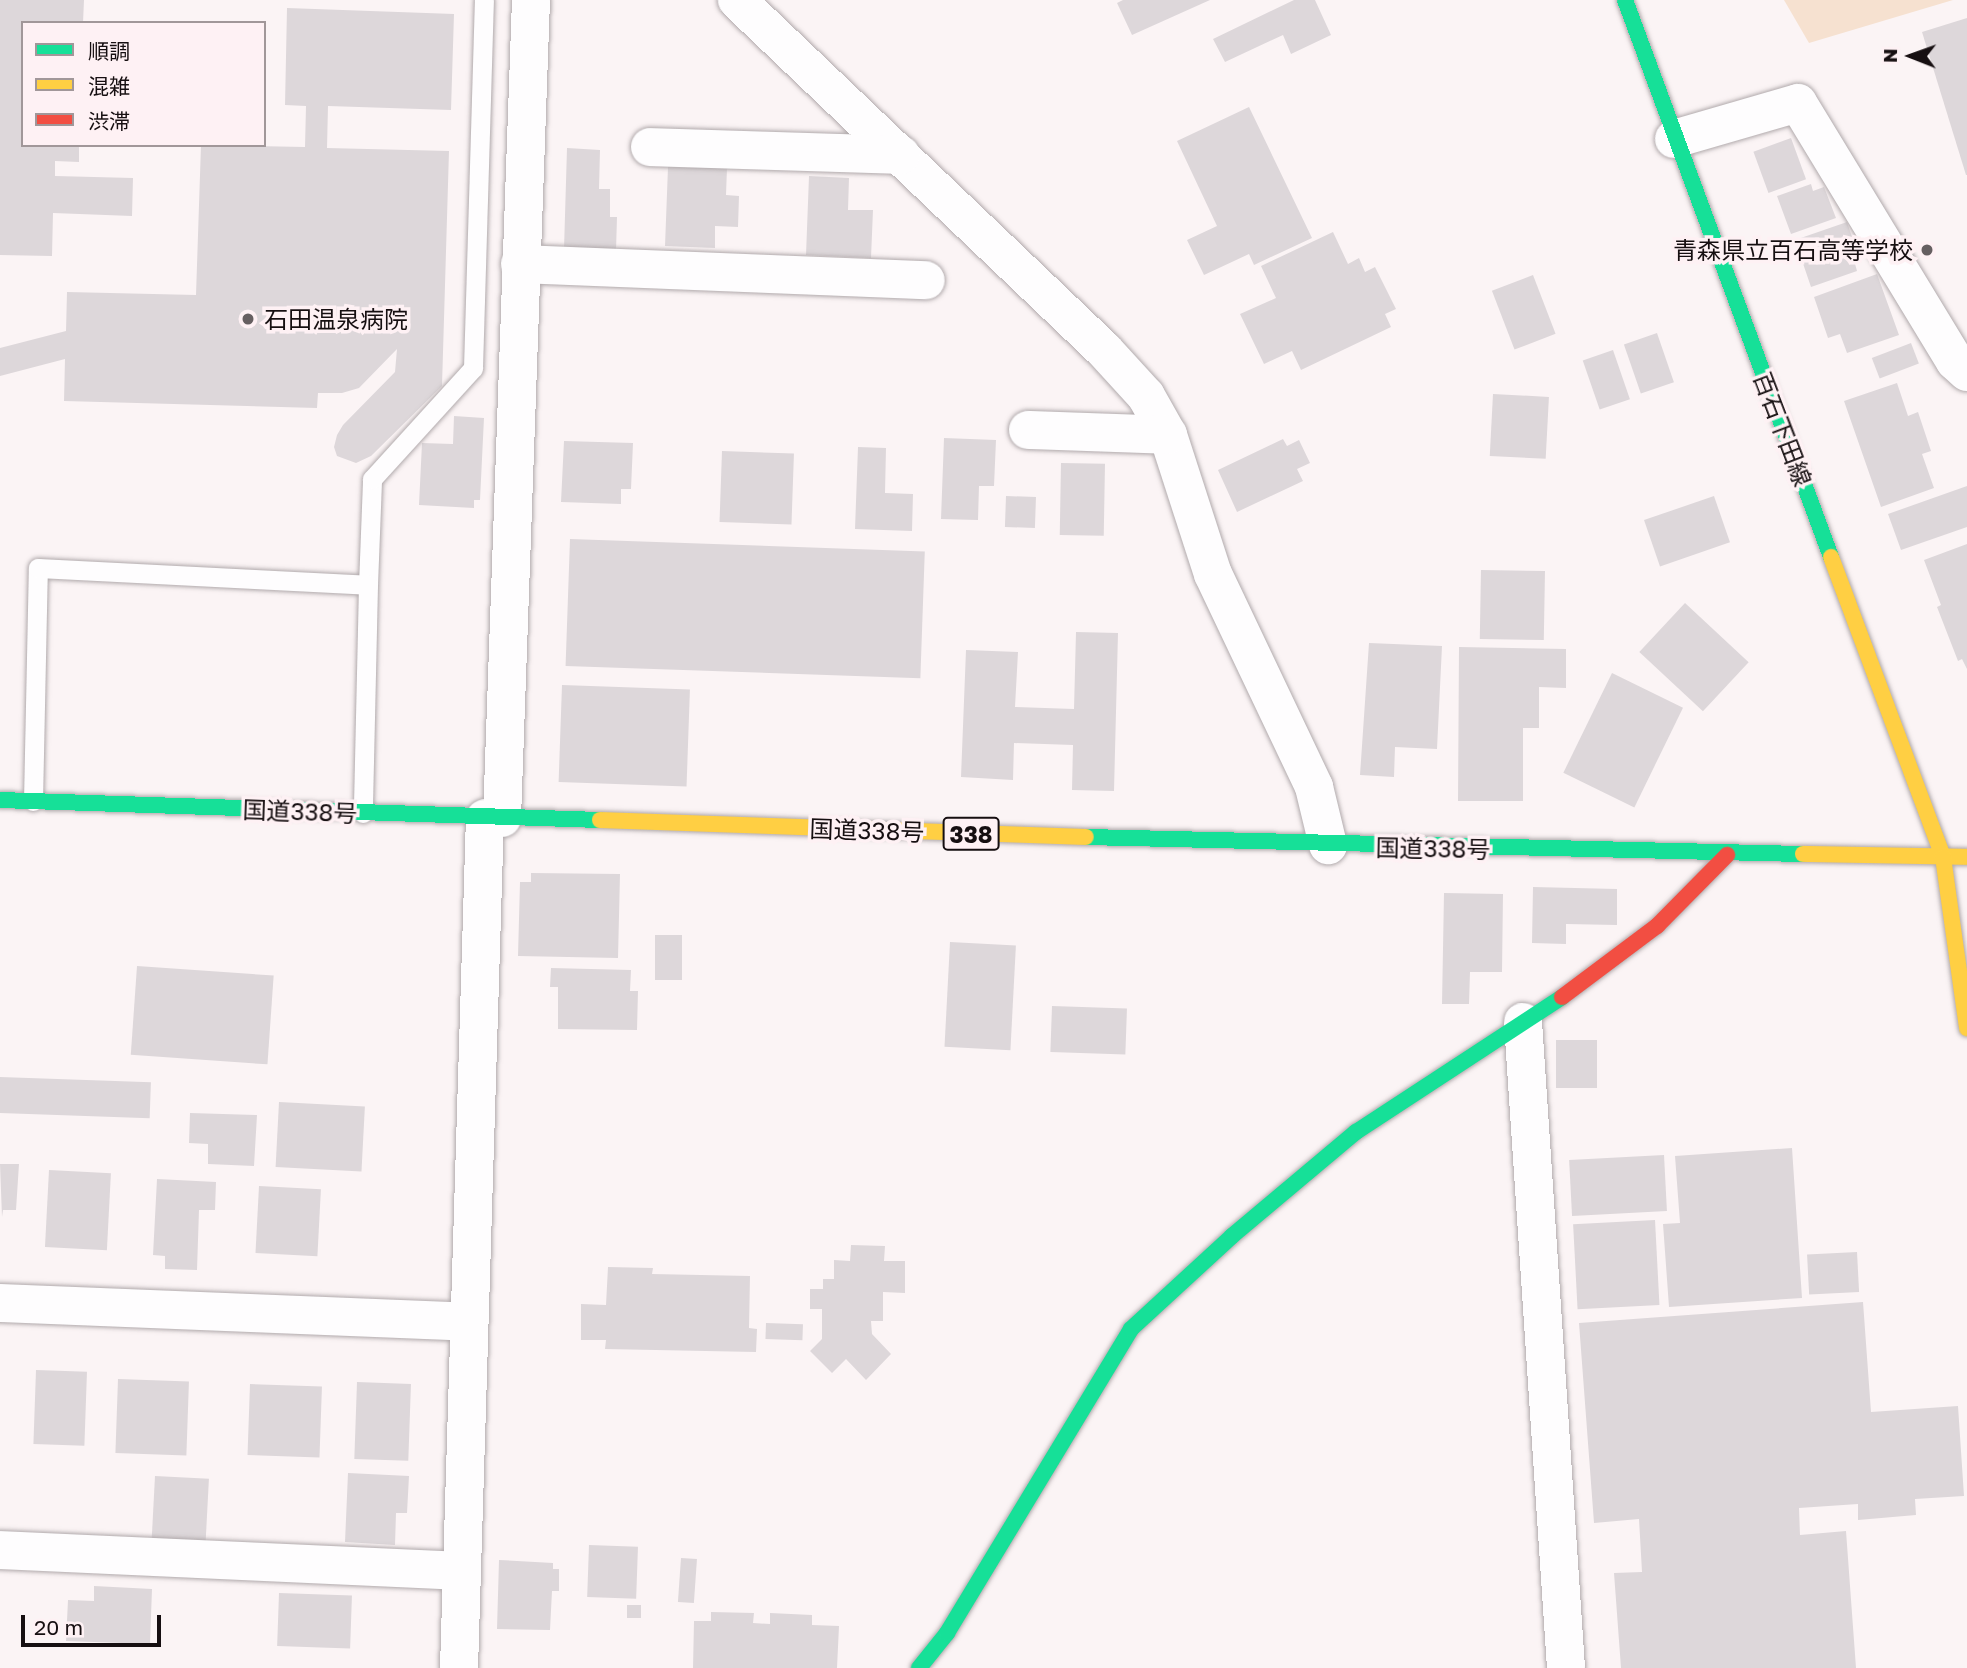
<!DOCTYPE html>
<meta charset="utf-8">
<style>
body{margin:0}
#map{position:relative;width:1967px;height:1668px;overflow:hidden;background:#fbf4f5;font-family:"Golos Text","Noto Sans JP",sans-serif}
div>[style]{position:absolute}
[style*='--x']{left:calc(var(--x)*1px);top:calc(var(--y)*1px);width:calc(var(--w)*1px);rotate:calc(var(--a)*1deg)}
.green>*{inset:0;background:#f6e1d0}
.building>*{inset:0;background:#ddd7da;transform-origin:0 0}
.roads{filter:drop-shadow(0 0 2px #b1aaac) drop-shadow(0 0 2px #b1aaac)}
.lane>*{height:19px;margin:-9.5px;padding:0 9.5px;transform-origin:9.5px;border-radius:9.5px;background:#fefdfe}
.street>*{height:38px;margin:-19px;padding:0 19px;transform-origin:19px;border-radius:19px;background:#fefdfe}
.fast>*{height:16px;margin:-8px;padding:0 8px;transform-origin:8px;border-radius:8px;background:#16e098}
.slow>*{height:16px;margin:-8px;padding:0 8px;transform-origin:8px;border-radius:8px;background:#ffcf43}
.jam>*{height:16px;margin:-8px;padding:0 8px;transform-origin:8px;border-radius:8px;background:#f24e42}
.dots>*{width:19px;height:19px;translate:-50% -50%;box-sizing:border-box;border:4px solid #fef1f4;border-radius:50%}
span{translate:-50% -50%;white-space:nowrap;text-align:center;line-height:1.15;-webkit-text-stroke:7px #fef1f4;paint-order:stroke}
.shield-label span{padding:2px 5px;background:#fef1f4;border:2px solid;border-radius:5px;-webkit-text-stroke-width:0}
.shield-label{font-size:23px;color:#160f11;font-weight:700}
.poi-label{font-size:24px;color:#160f11}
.right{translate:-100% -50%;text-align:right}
.left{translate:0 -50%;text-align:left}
.street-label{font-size:24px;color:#160f11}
.legend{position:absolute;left:21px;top:21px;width:245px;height:126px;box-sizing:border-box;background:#fef1f4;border:2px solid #a19799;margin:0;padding:9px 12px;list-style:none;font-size:21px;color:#160f11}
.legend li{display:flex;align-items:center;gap:14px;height:35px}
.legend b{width:35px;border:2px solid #a19799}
.north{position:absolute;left:1876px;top:21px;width:70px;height:70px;-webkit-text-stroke:5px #fef1f4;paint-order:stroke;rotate:271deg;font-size:19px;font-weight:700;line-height:28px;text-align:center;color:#160f11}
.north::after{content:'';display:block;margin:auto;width:24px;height:32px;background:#160f11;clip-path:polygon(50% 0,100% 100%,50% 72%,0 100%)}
.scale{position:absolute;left:21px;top:1615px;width:140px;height:32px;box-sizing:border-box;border:4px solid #160f11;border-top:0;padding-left:9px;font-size:21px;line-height:24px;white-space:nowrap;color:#160f11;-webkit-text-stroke:5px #fef1f4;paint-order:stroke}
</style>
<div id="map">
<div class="green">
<i style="clip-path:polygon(1784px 0,1953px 0,1809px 43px)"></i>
</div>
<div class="building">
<i style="clip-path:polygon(0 0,84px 0,83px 23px,23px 23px,23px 145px,79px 145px,79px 162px,55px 161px,55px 176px,133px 178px,132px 216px,53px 213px,52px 256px,0 255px)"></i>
<i style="clip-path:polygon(1123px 0,1210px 0,1132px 35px,1117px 3px)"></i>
<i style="clip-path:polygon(1294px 0,1315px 0,1331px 35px,1291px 54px,1283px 35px,1225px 62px,1213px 39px)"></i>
<i style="clip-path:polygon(287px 8px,454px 14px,451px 110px,328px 106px,327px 148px,449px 151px,442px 386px,371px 456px,356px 463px,337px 456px,334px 447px,337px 435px,343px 425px,395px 372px,397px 349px,359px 388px,342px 393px,318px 393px,317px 408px,64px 401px,65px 359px,0 376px,0 348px,66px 331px,67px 292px,196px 295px,201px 145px,305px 147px,306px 106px,285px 105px)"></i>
<i style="clip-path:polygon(1967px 18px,1967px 175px,1966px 175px,1922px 32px)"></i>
<i style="clip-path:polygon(1249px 107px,1312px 238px,1254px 265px,1249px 254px,1204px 275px,1187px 240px,1217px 226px,1177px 141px)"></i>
<i style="left:1791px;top:138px;width:44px;height:40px;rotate:70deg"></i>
<i style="clip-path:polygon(567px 148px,600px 150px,599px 189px,610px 189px,610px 217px,617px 217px,616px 251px,564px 249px)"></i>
<i style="clip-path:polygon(668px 167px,727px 168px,726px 195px,739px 196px,738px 227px,715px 226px,715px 248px,665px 246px)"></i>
<i style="clip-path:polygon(809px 176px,849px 178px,848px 210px,873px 210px,871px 258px,806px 255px)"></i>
<i style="clip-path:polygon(1811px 184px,1813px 191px,1824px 187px,1836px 218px,1791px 234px,1777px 196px)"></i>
<i style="clip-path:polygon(1847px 222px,1859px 258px,1854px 260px,1857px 271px,1811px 287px,1795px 240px)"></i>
<i style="clip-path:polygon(1333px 232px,1348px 264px,1359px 258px,1365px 272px,1375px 267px,1396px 309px,1385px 314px,1391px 327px,1301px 370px,1292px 351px,1264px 364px,1240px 314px,1276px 298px,1261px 266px)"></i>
<i style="clip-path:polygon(1877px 274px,1899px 335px,1847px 353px,1840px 334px,1828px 338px,1814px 297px)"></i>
<i style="left:1533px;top:275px;width:63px;height:44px;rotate:69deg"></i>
<i style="left:1657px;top:333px;width:52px;height:35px;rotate:71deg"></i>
<i style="left:1911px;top:343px;width:22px;height:42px;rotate:69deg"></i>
<i style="left:1613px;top:350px;width:52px;height:32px;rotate:71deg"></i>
<i style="clip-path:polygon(1897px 383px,1908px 416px,1918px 412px,1931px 451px,1922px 454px,1934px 488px,1881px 507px,1844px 401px)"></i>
<i style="left:1493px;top:394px;width:56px;height:62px;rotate:3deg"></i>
<i style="clip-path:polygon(454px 416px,484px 418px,480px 500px,474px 500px,474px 508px,419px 505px,422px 443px,453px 444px)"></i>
<i style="clip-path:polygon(944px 438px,996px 440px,994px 486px,979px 486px,978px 520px,941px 519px)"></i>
<i style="clip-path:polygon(1283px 439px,1287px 446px,1299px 440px,1310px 463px,1297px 469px,1303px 481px,1237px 512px,1218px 470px)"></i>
<i style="clip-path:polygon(564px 441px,633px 443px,631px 489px,621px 489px,621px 504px,561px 502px)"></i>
<i style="clip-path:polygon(858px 447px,886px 448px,885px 493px,913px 494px,912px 531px,855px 529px)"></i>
<i style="left:722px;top:451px;width:72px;height:71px;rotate:2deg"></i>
<i style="left:1061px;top:463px;width:44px;height:72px;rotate:1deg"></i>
<i style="clip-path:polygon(1967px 486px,1967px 527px,1901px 550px,1888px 514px)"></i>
<i style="left:1006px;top:496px;width:30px;height:31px;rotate:2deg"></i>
<i style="left:1714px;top:496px;width:49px;height:74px;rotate:71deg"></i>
<i style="left:570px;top:539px;width:355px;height:127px;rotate:2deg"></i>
<i style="clip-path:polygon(1967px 544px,1967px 669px,1962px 659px,1958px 661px,1937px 607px,1941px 605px,1924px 560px)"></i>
<i style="left:1481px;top:570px;width:64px;height:69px;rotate:1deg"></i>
<i style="left:1685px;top:603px;width:87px;height:67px;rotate:43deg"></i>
<i style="clip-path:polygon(1076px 632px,1118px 633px,1114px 791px,1072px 790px,1073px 745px,1014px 743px,1013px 780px,961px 777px,966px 650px,1018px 652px,1015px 707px,1074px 709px)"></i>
<i style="clip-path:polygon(1369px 643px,1442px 646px,1437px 749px,1395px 747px,1394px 777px,1360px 775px)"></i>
<i style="clip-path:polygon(1459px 647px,1566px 649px,1566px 688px,1539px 687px,1539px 728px,1523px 728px,1523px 801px,1458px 801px)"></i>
<i style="left:1612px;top:673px;width:79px;height:111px;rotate:26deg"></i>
<i style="left:562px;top:685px;width:128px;height:97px;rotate:2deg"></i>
<i style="clip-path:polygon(531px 873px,620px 874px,618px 958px,518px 956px,520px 882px,531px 882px)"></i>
<i style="clip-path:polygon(1533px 887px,1617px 889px,1617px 925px,1566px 924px,1566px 944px,1532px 943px)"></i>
<i style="clip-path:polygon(1444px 893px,1503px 894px,1502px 972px,1470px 972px,1469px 1004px,1442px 1004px)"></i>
<i style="left:655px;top:935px;width:27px;height:45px"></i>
<i style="left:950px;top:942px;width:66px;height:105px;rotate:3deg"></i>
<i style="left:137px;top:966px;width:137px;height:89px;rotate:4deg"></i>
<i style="clip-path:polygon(551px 968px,631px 970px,630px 991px,638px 991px,637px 1030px,558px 1029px,558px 987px,550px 987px)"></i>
<i style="left:1052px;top:1006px;width:75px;height:46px;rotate:2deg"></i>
<i style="left:1556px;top:1040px;width:41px;height:48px"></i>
<i style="left:0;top:1077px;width:151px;height:36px;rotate:2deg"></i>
<i style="left:279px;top:1102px;width:86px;height:65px;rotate:3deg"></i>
<i style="clip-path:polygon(190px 1113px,257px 1115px,254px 1166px,208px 1164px,208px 1144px,189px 1143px)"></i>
<i style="clip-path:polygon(1792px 1148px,1802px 1298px,1669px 1307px,1663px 1224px,1680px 1223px,1675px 1156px)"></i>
<i style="left:1664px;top:1155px;width:56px;height:95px;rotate:87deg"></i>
<i style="clip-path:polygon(0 1164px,19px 1164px,16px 1210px,3px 1210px,2px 1217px)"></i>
<i style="left:49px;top:1170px;width:62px;height:77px;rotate:3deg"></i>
<i style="clip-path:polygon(157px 1179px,216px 1182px,215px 1210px,199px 1210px,197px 1270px,165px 1269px,165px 1256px,153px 1255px)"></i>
<i style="left:259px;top:1186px;width:62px;height:67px;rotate:3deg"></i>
<i style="left:1655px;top:1220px;width:85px;height:82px;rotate:87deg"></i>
<i style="clip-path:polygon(851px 1245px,885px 1246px,884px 1261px,905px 1261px,905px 1293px,883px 1292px,883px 1321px,871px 1321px,872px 1334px,891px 1354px,866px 1380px,846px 1359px,832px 1373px,810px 1351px,822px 1339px,822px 1309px,810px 1309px,810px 1289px,823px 1289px,823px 1279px,834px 1279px,834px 1260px,850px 1261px)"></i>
<i style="left:1857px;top:1252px;width:40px;height:50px;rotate:87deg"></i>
<i style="clip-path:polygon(608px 1267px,653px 1268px,652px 1274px,750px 1276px,749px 1328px,757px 1329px,756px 1352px,605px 1349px,606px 1340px,581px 1340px,581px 1304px,606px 1305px)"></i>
<i style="clip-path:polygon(1863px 1302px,1871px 1412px,1958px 1406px,1964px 1496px,1915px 1499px,1916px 1515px,1858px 1520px,1858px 1504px,1799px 1508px,1800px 1535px,1846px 1531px,1856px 1668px,1621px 1668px,1614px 1573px,1642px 1572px,1639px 1519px,1594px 1523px,1579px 1323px)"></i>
<i style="left:766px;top:1323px;width:37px;height:16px;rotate:2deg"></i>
<i style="left:36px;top:1370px;width:51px;height:74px;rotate:2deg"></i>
<i style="left:118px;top:1379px;width:71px;height:74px;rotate:2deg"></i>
<i style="left:357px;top:1382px;width:54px;height:77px;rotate:2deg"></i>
<i style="left:250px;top:1384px;width:72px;height:71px;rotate:2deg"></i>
<i style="clip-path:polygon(348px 1473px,409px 1476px,407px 1513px,396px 1513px,395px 1545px,345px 1542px)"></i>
<i style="left:155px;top:1476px;width:54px;height:64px;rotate:3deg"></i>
<i style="left:589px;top:1545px;width:49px;height:52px;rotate:2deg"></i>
<i style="left:681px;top:1558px;width:16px;height:44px;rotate:4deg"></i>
<i style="clip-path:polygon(499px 1560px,553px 1563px,553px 1569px,559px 1569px,559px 1591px,552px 1591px,550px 1630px,497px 1629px)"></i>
<i style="clip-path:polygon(94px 1586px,152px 1589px,150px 1644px,66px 1641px,68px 1600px,94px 1601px)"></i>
<i style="left:279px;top:1593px;width:73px;height:53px;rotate:2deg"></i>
<i style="left:627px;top:1605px;width:14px;height:13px"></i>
<i style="clip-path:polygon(711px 1612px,754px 1613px,753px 1623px,770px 1624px,770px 1613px,812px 1615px,812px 1625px,839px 1626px,837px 1668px,693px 1668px,694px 1621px,711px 1621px)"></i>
</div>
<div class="roads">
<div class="lane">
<i style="--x:368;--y:585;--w:106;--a:-87.8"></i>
<i style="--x:372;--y:479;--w:150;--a:-47.7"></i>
<i style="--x:473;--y:368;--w:368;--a:-88.3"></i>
<i style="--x:33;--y:801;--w:233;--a:-88.8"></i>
<i style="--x:38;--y:568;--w:330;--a:2.9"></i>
<i style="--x:368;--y:585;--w:228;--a:91.3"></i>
</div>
<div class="street">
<i style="--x:737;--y:0;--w:507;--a:43.64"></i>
<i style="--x:1104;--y:350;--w:62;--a:47.6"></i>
<i style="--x:1146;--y:396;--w:45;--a:60.6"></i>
<i style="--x:1168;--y:435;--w:146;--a:72.1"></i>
<i style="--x:1213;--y:574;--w:236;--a:64.6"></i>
<i style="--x:1314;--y:787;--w:60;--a:76.4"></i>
<i style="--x:1674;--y:139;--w:129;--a:-16.2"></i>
<i style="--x:1798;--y:103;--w:302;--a:58.7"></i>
<i style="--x:1955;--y:361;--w:16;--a:43"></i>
<i style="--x:650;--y:147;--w:251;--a:1.8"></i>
<i style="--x:520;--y:264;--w:406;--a:2.3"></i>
<i style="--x:1028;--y:430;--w:140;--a:2"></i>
<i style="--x:502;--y:818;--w:819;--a:-87.97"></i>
<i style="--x:1523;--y:1022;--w:647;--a:86.19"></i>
<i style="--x:0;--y:1303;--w:469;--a:2.3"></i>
<i style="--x:0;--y:1550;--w:461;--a:2.6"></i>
<i style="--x:459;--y:1668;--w:850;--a:-88.25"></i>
</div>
<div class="fast">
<i style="--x:1625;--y:0;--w:594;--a:69.7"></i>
<i style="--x:0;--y:800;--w:600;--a:1.91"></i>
<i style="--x:1086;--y:837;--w:717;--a:1.36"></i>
<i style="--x:919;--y:1668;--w:45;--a:-51.3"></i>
<i style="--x:947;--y:1633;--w:355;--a:-58.8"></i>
<i style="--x:1131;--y:1329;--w:137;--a:-42.6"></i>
<i style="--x:1232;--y:1236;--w:162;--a:-40"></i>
<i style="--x:1356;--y:1132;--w:246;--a:-33.2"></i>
</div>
<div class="slow">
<i style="--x:1831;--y:557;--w:320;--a:69.5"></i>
<i style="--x:600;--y:820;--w:486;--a:2"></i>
<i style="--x:1803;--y:854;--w:164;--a:1"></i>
<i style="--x:1943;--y:857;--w:173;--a:82"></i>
</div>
<div class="jam">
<i style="--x:1562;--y:997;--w:119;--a:-36.8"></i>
<i style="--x:1657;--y:926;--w:100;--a:-45.4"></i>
</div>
</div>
<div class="dots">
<i style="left:1927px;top:250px;background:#665f61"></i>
<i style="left:248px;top:319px;background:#665f61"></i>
</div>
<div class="shield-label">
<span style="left:971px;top:834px">338</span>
</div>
<div class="poi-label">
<span class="right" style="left:1913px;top:250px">青森県立百石高等学校</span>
<span class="left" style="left:264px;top:319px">石田温泉病院</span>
</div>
<div class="street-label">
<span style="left:1783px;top:429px;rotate:69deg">百石下田線</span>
<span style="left:300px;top:811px;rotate:2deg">国道338号</span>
<span style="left:867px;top:830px;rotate:2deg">国道338号</span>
<span style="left:1433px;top:848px;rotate:1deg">国道338号</span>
</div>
<ul class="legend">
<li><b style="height:9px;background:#16e098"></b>順調</li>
<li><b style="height:9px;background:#ffcf43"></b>混雑</li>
<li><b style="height:9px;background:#f24e42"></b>渋滞</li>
</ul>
<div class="north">N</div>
<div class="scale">20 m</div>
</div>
